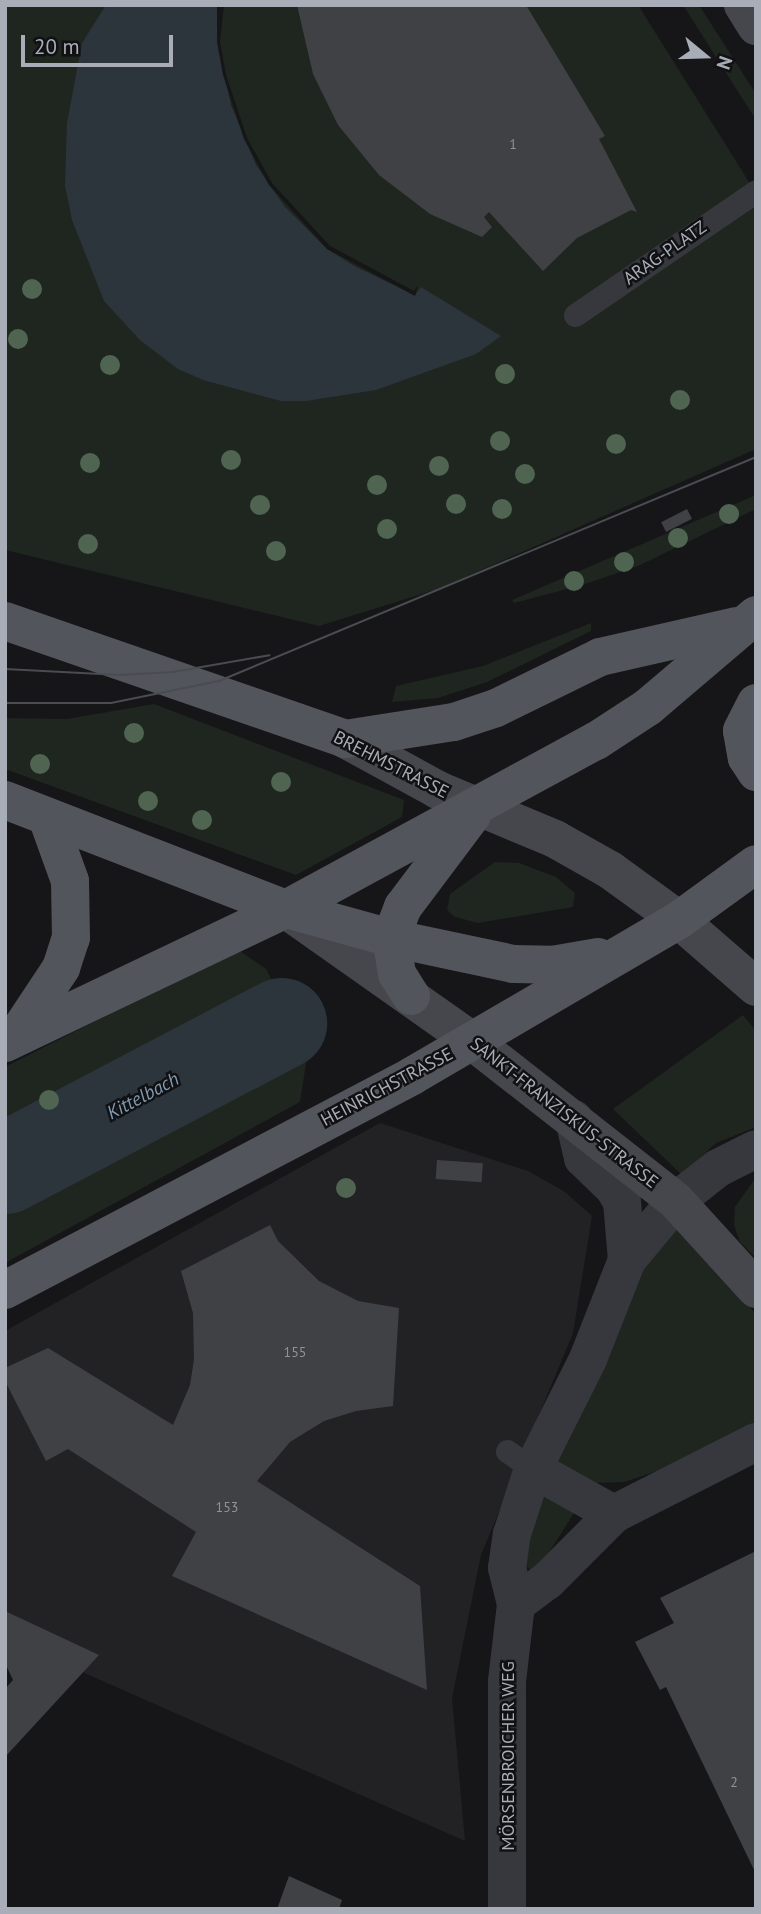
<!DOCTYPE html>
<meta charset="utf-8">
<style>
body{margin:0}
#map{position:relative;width:761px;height:1914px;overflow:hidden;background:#161618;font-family:"PT Sans",sans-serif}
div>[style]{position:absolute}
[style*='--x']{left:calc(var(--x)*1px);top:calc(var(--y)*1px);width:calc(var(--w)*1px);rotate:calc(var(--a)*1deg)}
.built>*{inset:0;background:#222225}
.green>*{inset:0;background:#1e261f}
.water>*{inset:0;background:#2c353c}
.pier>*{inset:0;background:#161618}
.river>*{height:91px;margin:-45.5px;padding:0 45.5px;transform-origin:45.5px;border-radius:45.5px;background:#2c353c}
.building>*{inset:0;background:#404145;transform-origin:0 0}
.service>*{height:23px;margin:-11.5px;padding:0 11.5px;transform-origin:11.5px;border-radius:11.5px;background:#37383d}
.tertiary>*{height:38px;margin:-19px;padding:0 19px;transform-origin:19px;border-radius:19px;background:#37383d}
.secondary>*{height:38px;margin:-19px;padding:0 19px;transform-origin:19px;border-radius:19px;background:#45474d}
.primary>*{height:38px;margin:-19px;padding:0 19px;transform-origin:19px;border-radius:19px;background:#53555c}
.tram>*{height:2px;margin:-1px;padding:0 1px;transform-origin:1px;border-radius:1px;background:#4a4c52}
.trees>*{width:20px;height:20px;margin:-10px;border-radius:50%;background:#506452}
span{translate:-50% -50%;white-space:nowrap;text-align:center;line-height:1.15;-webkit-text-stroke:5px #111113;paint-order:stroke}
.number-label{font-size:14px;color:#8e929b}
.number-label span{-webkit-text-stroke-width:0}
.street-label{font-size:18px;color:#a8adb8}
.water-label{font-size:19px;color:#7f9bb3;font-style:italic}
.frame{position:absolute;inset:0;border:7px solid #a8adb8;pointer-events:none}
.north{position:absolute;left:670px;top:21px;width:70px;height:70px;-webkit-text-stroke:5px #111113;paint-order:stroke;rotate:109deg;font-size:19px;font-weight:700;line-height:28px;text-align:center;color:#a8adb8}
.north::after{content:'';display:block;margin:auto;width:24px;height:32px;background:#a8adb8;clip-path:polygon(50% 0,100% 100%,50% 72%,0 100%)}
.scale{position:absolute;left:21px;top:35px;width:152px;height:32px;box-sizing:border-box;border:4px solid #a8adb8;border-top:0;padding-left:9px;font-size:21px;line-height:24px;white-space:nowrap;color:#a8adb8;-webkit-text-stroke:5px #111113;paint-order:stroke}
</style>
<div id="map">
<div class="built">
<i style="clip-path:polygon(380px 1123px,528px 1171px,565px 1192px,592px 1216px,573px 1333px,481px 1555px,452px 1698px,465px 1841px,5px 1638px,5px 1331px)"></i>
</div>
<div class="green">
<i style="clip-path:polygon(5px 5px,638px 5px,756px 193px,756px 449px,438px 589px,319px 626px,5px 550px)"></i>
<i style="clip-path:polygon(683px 5px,699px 5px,756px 94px,756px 120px)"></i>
<i style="clip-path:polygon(756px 495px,756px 509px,638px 566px,582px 585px,514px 603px,512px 600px)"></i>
<i style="clip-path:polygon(591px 623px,591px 631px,487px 682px,438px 698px,392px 702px,396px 686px,483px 666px)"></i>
<i style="clip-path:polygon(154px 704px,404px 800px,402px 817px,296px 875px,5px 769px,5px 718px,67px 719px)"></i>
<i style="clip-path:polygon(495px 862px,519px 863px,556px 877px,575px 893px,573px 907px,478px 923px,455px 917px,447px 910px,450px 894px)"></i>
<i style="clip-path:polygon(237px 949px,266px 969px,308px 1051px,300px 1102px,5px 1263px,5px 1067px)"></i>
<i style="clip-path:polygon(743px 1015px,756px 1031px,756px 1127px,716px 1143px,682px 1175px,613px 1109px)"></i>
<i style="clip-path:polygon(756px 1177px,756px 1258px,740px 1242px,734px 1225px,735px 1207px)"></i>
<i style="clip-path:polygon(673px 1223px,756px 1314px,756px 1423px,664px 1469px,624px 1482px,593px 1483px,555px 1465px,661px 1226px)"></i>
<i style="clip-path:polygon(549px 1495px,576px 1510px,539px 1568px,531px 1570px,523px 1564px,542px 1499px)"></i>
</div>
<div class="water">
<i style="clip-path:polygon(106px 5px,221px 5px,217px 42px,231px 105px,256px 165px,285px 207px,327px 249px,356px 267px,415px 295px,421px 287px,501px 336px,476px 354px,376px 390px,306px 401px,281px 401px,203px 380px,178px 369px,140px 340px,104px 301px,72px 220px,65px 185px,67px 123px,82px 43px)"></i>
</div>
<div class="pier">
<i style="clip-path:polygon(224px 5px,220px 42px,226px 75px,247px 138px,272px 183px,330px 246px,414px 291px,418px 285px,415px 296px,327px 249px,269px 185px,244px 139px,223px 75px,217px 42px,217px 6px)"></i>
</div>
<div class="river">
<i style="--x:5;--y:1168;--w:312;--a:-27.7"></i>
</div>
<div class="building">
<i style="clip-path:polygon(297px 5px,526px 5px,605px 136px,599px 139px,637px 212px,631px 210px,577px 238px,543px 271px,489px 212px,484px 217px,492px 227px,482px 237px,430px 214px,379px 175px,338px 125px,313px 74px)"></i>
<i style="left:687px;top:509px;width:11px;height:29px;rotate:63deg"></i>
<i style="left:437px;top:1160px;width:46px;height:19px;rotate:4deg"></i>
<i style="clip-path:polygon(270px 1225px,278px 1241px,319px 1281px,358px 1301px,399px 1308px,393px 1406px,356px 1411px,324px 1421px,290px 1442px,257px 1481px,420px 1586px,427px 1690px,172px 1576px,196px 1532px,68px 1449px,46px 1461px,5px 1381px,5px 1368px,48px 1348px,173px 1425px,190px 1385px,194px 1359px,193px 1313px,181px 1271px)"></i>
<i style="clip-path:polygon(756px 1551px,756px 1874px,666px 1687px,660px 1690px,635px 1642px,674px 1623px,660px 1598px)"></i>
<i style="clip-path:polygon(5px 1611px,99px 1655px,5px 1757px,5px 1689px,13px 1680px,5px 1663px)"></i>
<i style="clip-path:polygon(289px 1876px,342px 1900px,339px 1909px,277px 1909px)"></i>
</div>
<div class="service">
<i style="--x:575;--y:315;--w:219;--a:-34.4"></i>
<i style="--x:507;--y:1451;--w:32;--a:35"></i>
</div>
<div class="tertiary">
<i style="--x:574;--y:1119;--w:40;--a:77"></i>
<i style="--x:583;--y:1158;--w:43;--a:44.1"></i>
<i style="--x:614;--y:1188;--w:16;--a:60"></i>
<i style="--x:622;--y:1202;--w:58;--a:85.1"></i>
<i style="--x:533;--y:1469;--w:93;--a:29.1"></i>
<i style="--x:516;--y:1604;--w:39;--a:-37"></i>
<i style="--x:547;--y:1581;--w:95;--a:-45"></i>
<i style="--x:614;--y:1514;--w:159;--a:-26.9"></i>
<i style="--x:507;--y:1909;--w:228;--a:-90"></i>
<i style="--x:507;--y:1681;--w:78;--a:-83.3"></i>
<i style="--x:516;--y:1604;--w:37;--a:-104"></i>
<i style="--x:507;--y:1568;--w:34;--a:-82"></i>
<i style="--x:512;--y:1534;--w:68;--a:-72.1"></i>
<i style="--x:533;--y:1469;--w:123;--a:-63.4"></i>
<i style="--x:588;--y:1359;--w:106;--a:-68.5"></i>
<i style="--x:627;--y:1260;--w:77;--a:-50.3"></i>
<i style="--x:676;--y:1201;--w:53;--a:-38.2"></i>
<i style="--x:718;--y:1168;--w:42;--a:-26.6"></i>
</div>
<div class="secondary">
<i style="--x:743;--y:5;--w:25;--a:58"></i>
<i style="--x:345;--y:739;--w:106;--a:28.7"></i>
<i style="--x:438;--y:790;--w:127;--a:22.7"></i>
<i style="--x:555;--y:839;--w:63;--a:29.4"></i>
<i style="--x:610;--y:870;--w:85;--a:35.9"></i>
<i style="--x:679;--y:920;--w:102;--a:41"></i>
<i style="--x:288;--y:911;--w:225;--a:35.2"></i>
<i style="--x:472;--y:1041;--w:259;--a:38.1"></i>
<i style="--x:676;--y:1201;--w:119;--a:47.7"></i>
</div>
<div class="primary">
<i style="--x:5;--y:621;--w:360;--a:19.1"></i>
<i style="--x:345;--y:739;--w:110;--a:-8.9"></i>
<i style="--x:454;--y:722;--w:44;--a:-18.4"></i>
<i style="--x:496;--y:708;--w:116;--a:-26.1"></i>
<i style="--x:600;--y:657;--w:140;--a:-12.8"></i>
<i style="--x:756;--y:703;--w:31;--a:117"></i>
<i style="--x:742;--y:731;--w:27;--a:80"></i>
<i style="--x:747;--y:758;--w:17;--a:57"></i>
<i style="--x:5;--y:800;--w:301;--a:21.2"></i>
<i style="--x:286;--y:909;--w:109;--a:15.4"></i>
<i style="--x:391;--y:938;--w:125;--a:12"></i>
<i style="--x:513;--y:964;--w:39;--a:1"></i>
<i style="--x:552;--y:965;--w:47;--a:-9.9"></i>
<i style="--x:411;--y:996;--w:26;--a:-122"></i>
<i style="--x:397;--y:974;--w:36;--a:-99"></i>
<i style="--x:391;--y:938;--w:33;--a:-69"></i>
<i style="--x:403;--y:907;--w:115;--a:-53.1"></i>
<i style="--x:16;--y:1036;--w:82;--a:-56.5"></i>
<i style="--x:61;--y:968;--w:32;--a:-72"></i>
<i style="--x:71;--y:938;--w:57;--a:-91"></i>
<i style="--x:70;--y:881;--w:68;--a:-109.8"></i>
<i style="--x:5;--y:1043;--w:311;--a:-25.5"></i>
<i style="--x:286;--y:909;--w:353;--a:-28.5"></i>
<i style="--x:596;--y:741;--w:62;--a:-33.2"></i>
<i style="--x:648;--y:707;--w:142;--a:-40.4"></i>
<i style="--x:5;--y:1290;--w:460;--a:-27.7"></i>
<i style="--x:412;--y:1076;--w:309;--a:-30.3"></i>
<i style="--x:679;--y:920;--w:95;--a:-36"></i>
</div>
<div class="tram">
<i style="--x:5;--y:669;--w:115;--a:3"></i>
<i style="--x:120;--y:675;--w:53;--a:-3.2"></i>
<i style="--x:173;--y:672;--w:98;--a:-9.9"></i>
<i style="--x:5;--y:703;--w:106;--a:0"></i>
<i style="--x:111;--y:703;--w:110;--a:-11.5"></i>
<i style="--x:219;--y:681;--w:582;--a:-22.64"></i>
</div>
<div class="trees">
<i style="left:32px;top:289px"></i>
<i style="left:18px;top:339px"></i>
<i style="left:110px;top:365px"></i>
<i style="left:505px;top:374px"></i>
<i style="left:680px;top:400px"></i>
<i style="left:500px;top:441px"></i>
<i style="left:616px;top:444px"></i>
<i style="left:231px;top:460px"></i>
<i style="left:90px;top:463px"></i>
<i style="left:439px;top:466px"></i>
<i style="left:525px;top:474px"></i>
<i style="left:377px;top:485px"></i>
<i style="left:456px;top:504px"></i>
<i style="left:260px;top:505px"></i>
<i style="left:502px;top:509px"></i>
<i style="left:729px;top:514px"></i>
<i style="left:387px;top:529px"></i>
<i style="left:678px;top:538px"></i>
<i style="left:88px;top:544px"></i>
<i style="left:276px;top:551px"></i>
<i style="left:624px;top:562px"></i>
<i style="left:574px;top:581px"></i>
<i style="left:134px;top:733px"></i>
<i style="left:40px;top:764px"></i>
<i style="left:281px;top:782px"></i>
<i style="left:148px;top:801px"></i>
<i style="left:202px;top:820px"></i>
<i style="left:49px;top:1100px"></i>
<i style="left:346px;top:1188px"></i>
</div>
<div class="number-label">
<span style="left:513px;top:144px">1</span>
<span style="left:295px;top:1352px">155</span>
<span style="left:227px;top:1507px">153</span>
<span style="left:734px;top:1782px">2</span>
</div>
<div class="street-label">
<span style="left:665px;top:253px;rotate:-35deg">ARAG-PLATZ</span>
<span style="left:391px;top:765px;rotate:27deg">BREHMSTRASSE</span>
<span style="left:387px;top:1087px;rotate:-28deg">HEINRICHSTRASSE</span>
<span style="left:564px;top:1113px;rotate:38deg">SANKT-FRANZISKUS-STRASSE</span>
<span style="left:508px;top:1756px;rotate:-90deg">MÖRSENBROICHER WEG</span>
</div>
<div class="water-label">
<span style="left:143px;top:1096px;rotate:-28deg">Kittelbach</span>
</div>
<div class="frame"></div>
<div class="north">N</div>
<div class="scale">20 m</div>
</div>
